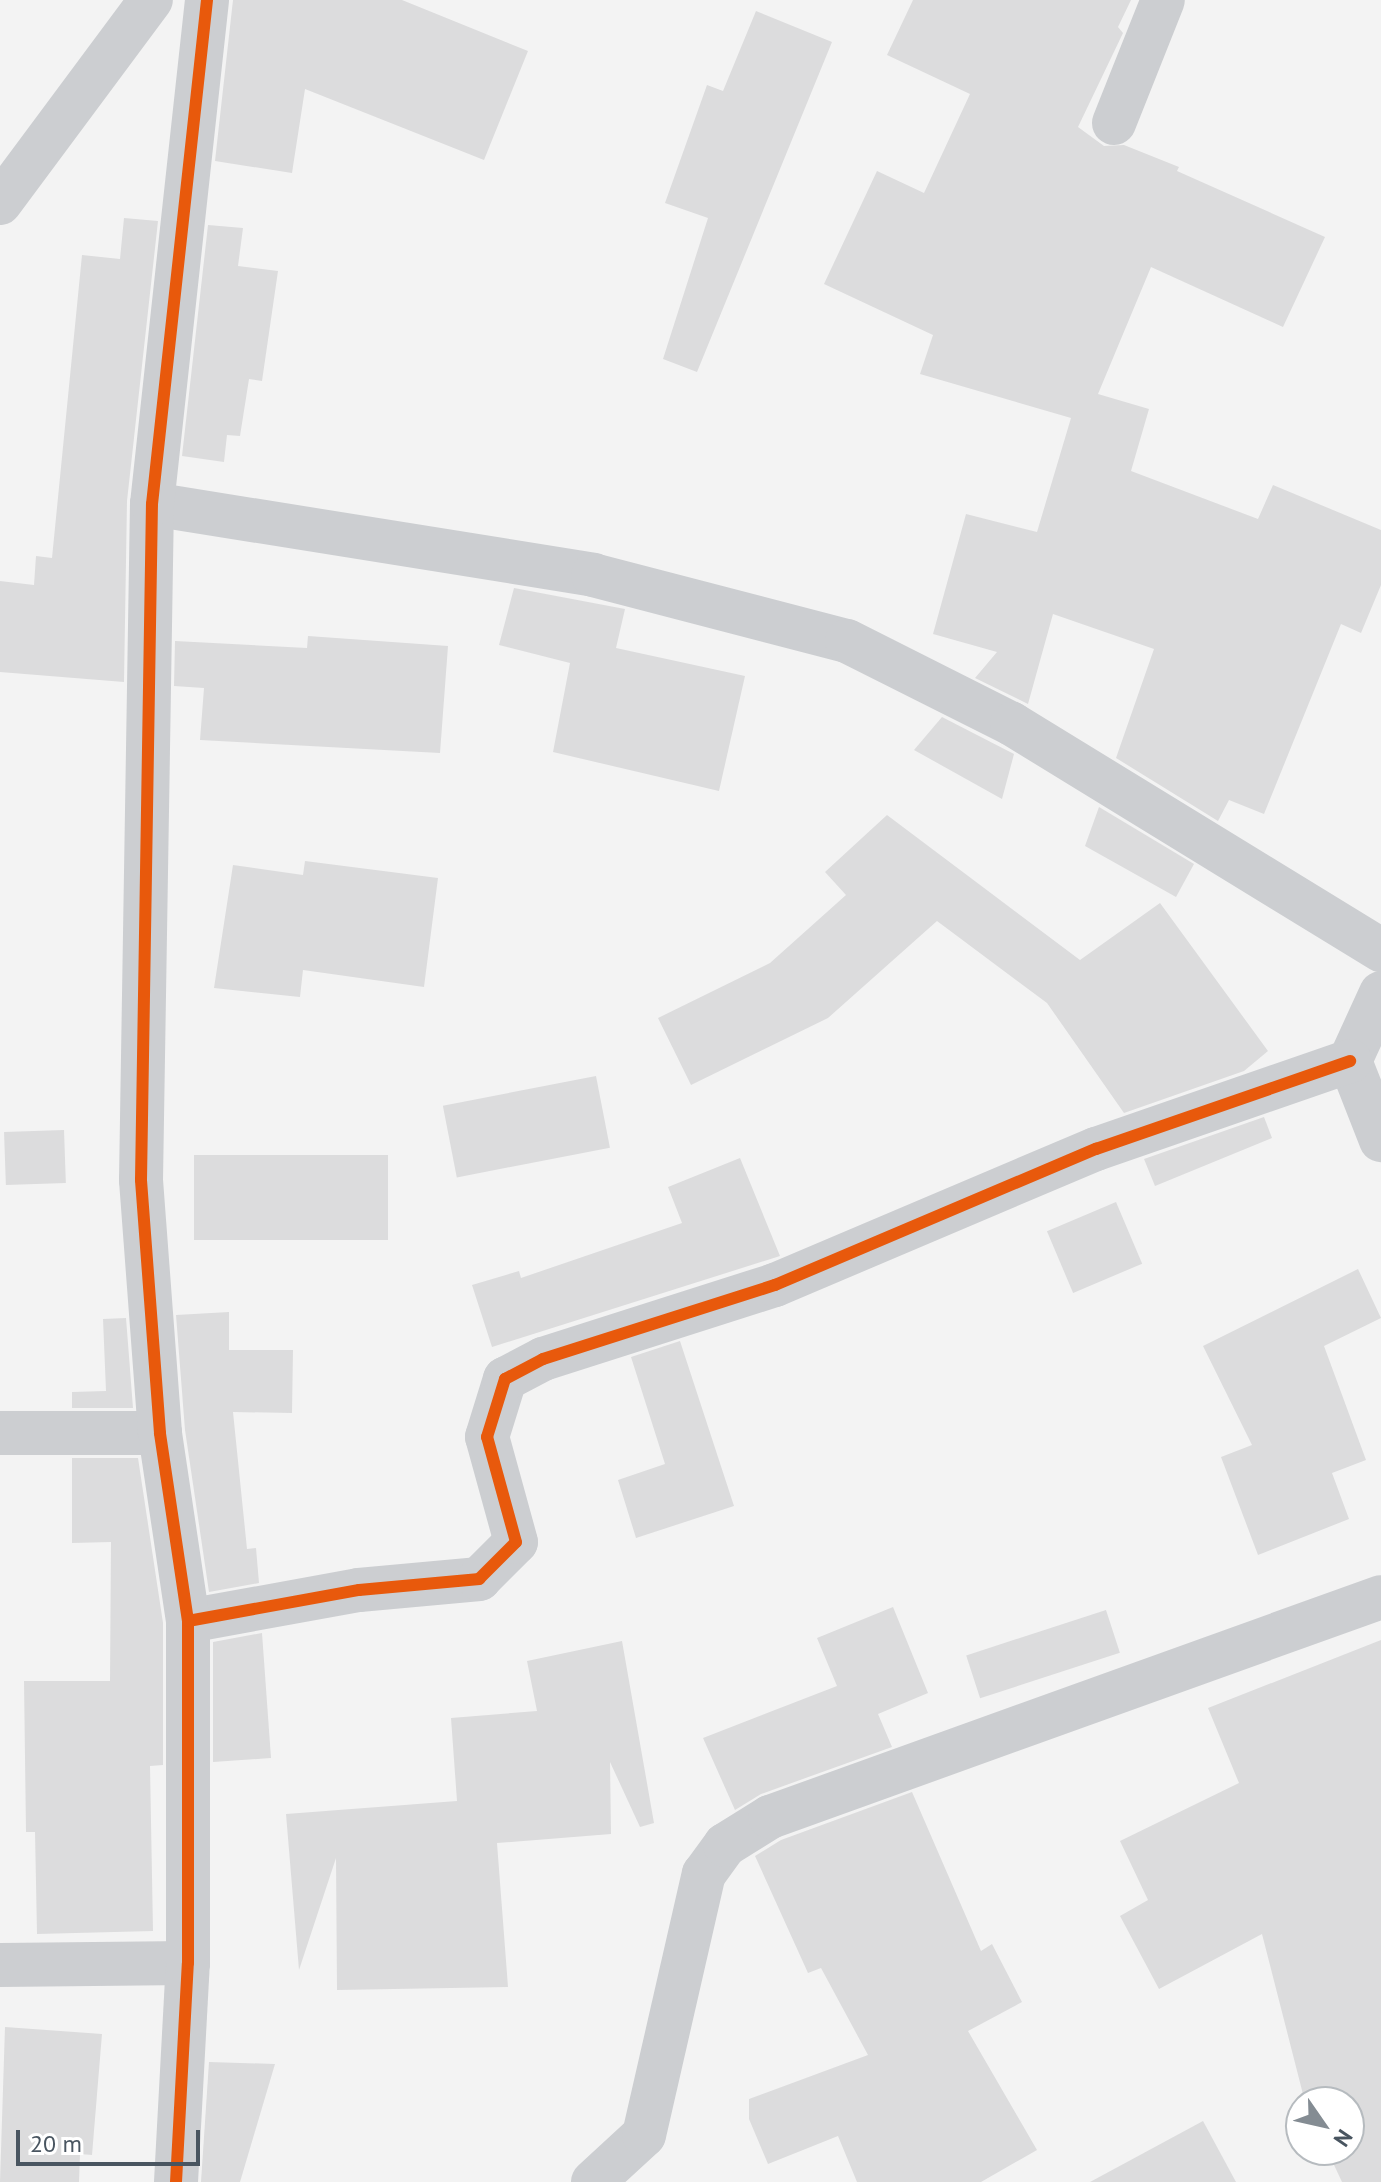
<!DOCTYPE html>
<style>
body{margin:0}
#map{position:relative;width:1381px;height:2182px;overflow:hidden;background:#f3f3f3;font-family:"PT Sans",sans-serif}
div>[style]{position:absolute}
[style*='--x']{left:calc(var(--x)*1px);top:calc(var(--y)*1px);width:calc(var(--w)*1px);rotate:calc(var(--a)*1deg)}
.building>*{inset:0;background:#dcdcdd;transform-origin:0 0}
.minor>*{height:44px;margin:-22px;padding:0 22px;transform-origin:22px;border-radius:22px;background:#ccced1}
.cycleway>*{height:12px;margin:-6px;padding:0 6px;transform-origin:6px;border-radius:6px;background:#e8590c}
span{translate:-50% -50%;white-space:nowrap;text-align:center;line-height:1.15;-webkit-text-stroke:6px #fff;paint-order:stroke}
.north{position:absolute;left:1285px;top:2086px;width:80px;height:80px;box-sizing:border-box;background:#fff;border:2px solid #b6bbbf;border-radius:50%;rotate:124deg;font-size:22px;font-weight:700;line-height:32px;text-align:center;color:#495560}
.north::after{content:'';display:block;margin:auto;width:28px;height:36px;background:#848c93;clip-path:polygon(50% 0,100% 100%,50% 72%,0 100%)}
.scale{position:absolute;left:16px;top:2130px;width:184px;height:36px;box-sizing:border-box;border:4px solid #495560;border-top:0;padding-left:10px;font-size:24px;line-height:28px;white-space:nowrap;color:#495560;-webkit-text-stroke:6px #fff;paint-order:stroke}
</style>
<div id="map">
<div class="building">
<i style="clip-path:polygon(233px 0,402px 0,528px 51px,484px 160px,305px 89px,292px 173px,215px 161px)"></i>
<i style="clip-path:polygon(913px 0,1131px 0,1118px 27px,1123px 33px,1078px 127px,1104px 146px,1124px 145px,1179px 167px,1177px 171px,1325px 237px,1283px 327px,1151px 267px,1098px 394px,1149px 409px,1131px 471px,1258px 519px,1273px 485px,1381px 530px,1381px 585px,1361px 633px,1341px 624px,1264px 814px,1229px 800px,1218px 821px,1116px 758px,1154px 649px,1053px 614px,1028px 704px,975px 678px,997px 652px,933px 634px,966px 514px,1037px 532px,1071px 418px,920px 374px,933px 335px,824px 284px,877px 171px,924px 193px,970px 94px,887px 55px)"></i>
<i style="clip-path:polygon(756px 11px,832px 42px,697px 372px,663px 359px,708px 218px,665px 203px,707px 85px,723px 91px)"></i>
<i style="clip-path:polygon(124px 218px,158px 221px,127px 501px,124px 682px,0 672px,0 581px,34px 585px,36px 556px,52px 558px,82px 255px,120px 259px)"></i>
<i style="clip-path:polygon(208px 225px,243px 228px,238px 266px,278px 271px,262px 381px,249px 379px,240px 436px,227px 435px,224px 462px,182px 456px)"></i>
<i style="clip-path:polygon(514px 588px,625px 609px,616px 648px,745px 676px,719px 791px,553px 752px,570px 663px,499px 645px)"></i>
<i style="clip-path:polygon(308px 636px,448px 646px,440px 753px,200px 740px,204px 688px,174px 686px,175px 641px,307px 648px)"></i>
<i style="clip-path:polygon(942px 717px,1014px 754px,1002px 799px,914px 750px)"></i>
<i style="clip-path:polygon(1099px 807px,1194px 864px,1176px 897px,1085px 846px)"></i>
<i style="clip-path:polygon(887px 815px,1080px 960px,1160px 903px,1268px 1051px,1244px 1071px,1124px 1113px,1047px 1003px,937px 921px,828px 1018px,691px 1085px,658px 1018px,770px 963px,846px 895px,825px 872px)"></i>
<i style="clip-path:polygon(305px 861px,438px 878px,424px 987px,303px 970px,300px 997px,214px 988px,233px 865px,303px 875px)"></i>
<i style="left:596px;top:1076px;width:73px;height:156px;rotate:79deg"></i>
<i style="clip-path:polygon(1264px 1117px,1272px 1138px,1155px 1186px,1144px 1159px)"></i>
<i style="left:64px;top:1130px;width:53px;height:60px;rotate:88deg"></i>
<i style="left:388px;top:1155px;width:85px;height:194px;rotate:90deg"></i>
<i style="clip-path:polygon(740px 1158px,780px 1256px,492px 1347px,472px 1285px,519px 1271px,521px 1278px,682px 1223px,668px 1187px)"></i>
<i style="left:1116px;top:1202px;width:67px;height:75px;rotate:67deg"></i>
<i style="clip-path:polygon(1358px 1269px,1381px 1318px,1324px 1346px,1366px 1460px,1332px 1473px,1349px 1519px,1258px 1555px,1221px 1457px,1252px 1445px,1203px 1346px)"></i>
<i style="clip-path:polygon(229px 1312px,229px 1350px,293px 1350px,292px 1413px,233px 1412px,247px 1549px,256px 1548px,259px 1583px,209px 1592px,185px 1430px,176px 1315px)"></i>
<i style="clip-path:polygon(126px 1318px,133px 1408px,72px 1408px,72px 1392px,106px 1391px,103px 1319px)"></i>
<i style="clip-path:polygon(680px 1341px,734px 1506px,636px 1538px,618px 1480px,665px 1464px,631px 1357px)"></i>
<i style="clip-path:polygon(72px 1458px,138px 1458px,163px 1623px,163px 1765px,150px 1766px,153px 1931px,37px 1934px,35px 1832px,26px 1832px,24px 1681px,110px 1681px,111px 1542px,72px 1543px)"></i>
<i style="clip-path:polygon(893px 1607px,928px 1693px,878px 1714px,892px 1747px,761px 1794px,735px 1810px,703px 1738px,837px 1686px,817px 1638px)"></i>
<i style="left:1106px;top:1610px;width:45px;height:147px;rotate:72deg"></i>
<i style="clip-path:polygon(262px 1633px,271px 1758px,213px 1762px,213px 1642px)"></i>
<i style="clip-path:polygon(1381px 1640px,1381px 2182px,1342px 2182px,1327px 2150px,1349px 2150px,1349px 2102px,1305px 2102px,1262px 1934px,1159px 1989px,1120px 1916px,1148px 1900px,1120px 1841px,1239px 1783px,1208px 1708px)"></i>
<i style="clip-path:polygon(622px 1641px,654px 1823px,640px 1827px,610px 1762px,611px 1834px,497px 1843px,508px 1987px,337px 1990px,336px 1858px,299px 1970px,286px 1814px,457px 1801px,451px 1718px,537px 1711px,527px 1661px)"></i>
<i style="clip-path:polygon(912px 1792px,981px 1951px,992px 1944px,1022px 2002px,968px 2031px,1037px 2150px,981px 2182px,857px 2182px,838px 2136px,768px 2164px,749px 2119px,749px 2099px,868px 2055px,821px 1968px,808px 1973px,755px 1856px,781px 1840px)"></i>
<i style="clip-path:polygon(5px 2027px,102px 2034px,92px 2155px,80px 2154px,79px 2182px,0 2182px)"></i>
<i style="clip-path:polygon(209px 2062px,275px 2064px,240px 2182px,201px 2182px)"></i>
<i style="clip-path:polygon(1203px 2121px,1236px 2182px,1090px 2182px)"></i>
</div>
<div class="minor">
<i style="--x:1114;--y:123;--w:132;--a:-68.3"></i>
<i style="--x:0;--y:203;--w:253;--a:-53.4"></i>
<i style="--x:152;--y:504;--w:447;--a:9.1"></i>
<i style="--x:593;--y:575;--w:262;--a:14.6"></i>
<i style="--x:847;--y:641;--w:185;--a:26.7"></i>
<i style="--x:1012;--y:724;--w:433;--a:31.5"></i>
<i style="--x:1381;--y:993;--w:75;--a:114.5"></i>
<i style="--x:1350;--y:1061;--w:85;--a:68.6"></i>
<i style="--x:0;--y:1433;--w:160;--a:0"></i>
<i style="--x:188;--y:1621;--w:174;--a:-10.3"></i>
<i style="--x:359;--y:1590;--w:121;--a:-5.2"></i>
<i style="--x:479;--y:1579;--w:52;--a:-45"></i>
<i style="--x:516;--y:1542;--w:109;--a:-105.4"></i>
<i style="--x:487;--y:1437;--w:61;--a:-72.8"></i>
<i style="--x:505;--y:1379;--w:43;--a:-27.8"></i>
<i style="--x:543;--y:1359;--w:244;--a:-17.7"></i>
<i style="--x:775;--y:1285;--w:349;--a:-23"></i>
<i style="--x:1096;--y:1149;--w:269;--a:-19.1"></i>
<i style="--x:0;--y:1965;--w:188;--a:-0.6"></i>
<i style="--x:176;--y:2182;--w:219;--a:-86.9"></i>
<i style="--x:188;--y:1963;--w:342;--a:-90"></i>
<i style="--x:188;--y:1621;--w:190;--a:-98.5"></i>
<i style="--x:160;--y:1433;--w:254;--a:-94.3"></i>
<i style="--x:141;--y:1180;--w:676;--a:-89.07"></i>
<i style="--x:152;--y:504;--w:507;--a:-83.77"></i>
<i style="--x:593;--y:2182;--w:69;--a:-42.7"></i>
<i style="--x:644;--y:2135;--w:268;--a:-77.1"></i>
<i style="--x:704;--y:1874;--w:36;--a:-54"></i>
<i style="--x:725;--y:1845;--w:53;--a:-31.9"></i>
<i style="--x:770;--y:1817;--w:649;--a:-19.8"></i>
</div>
<div class="cycleway">
<i style="--x:188;--y:1621;--w:174;--a:-10.3"></i>
<i style="--x:359;--y:1590;--w:121;--a:-5.2"></i>
<i style="--x:479;--y:1579;--w:52;--a:-45"></i>
<i style="--x:516;--y:1542;--w:109;--a:-105.4"></i>
<i style="--x:487;--y:1437;--w:61;--a:-72.8"></i>
<i style="--x:505;--y:1379;--w:43;--a:-27.8"></i>
<i style="--x:543;--y:1359;--w:244;--a:-17.7"></i>
<i style="--x:775;--y:1285;--w:349;--a:-23"></i>
<i style="--x:1096;--y:1149;--w:269;--a:-19.1"></i>
<i style="--x:176;--y:2182;--w:219;--a:-86.9"></i>
<i style="--x:188;--y:1963;--w:342;--a:-90"></i>
<i style="--x:188;--y:1621;--w:190;--a:-98.5"></i>
<i style="--x:160;--y:1433;--w:254;--a:-94.3"></i>
<i style="--x:141;--y:1180;--w:676;--a:-89.07"></i>
<i style="--x:152;--y:504;--w:507;--a:-83.77"></i>
</div>
<div class="north">N</div>
<div class="scale">20 m</div>
</div>
